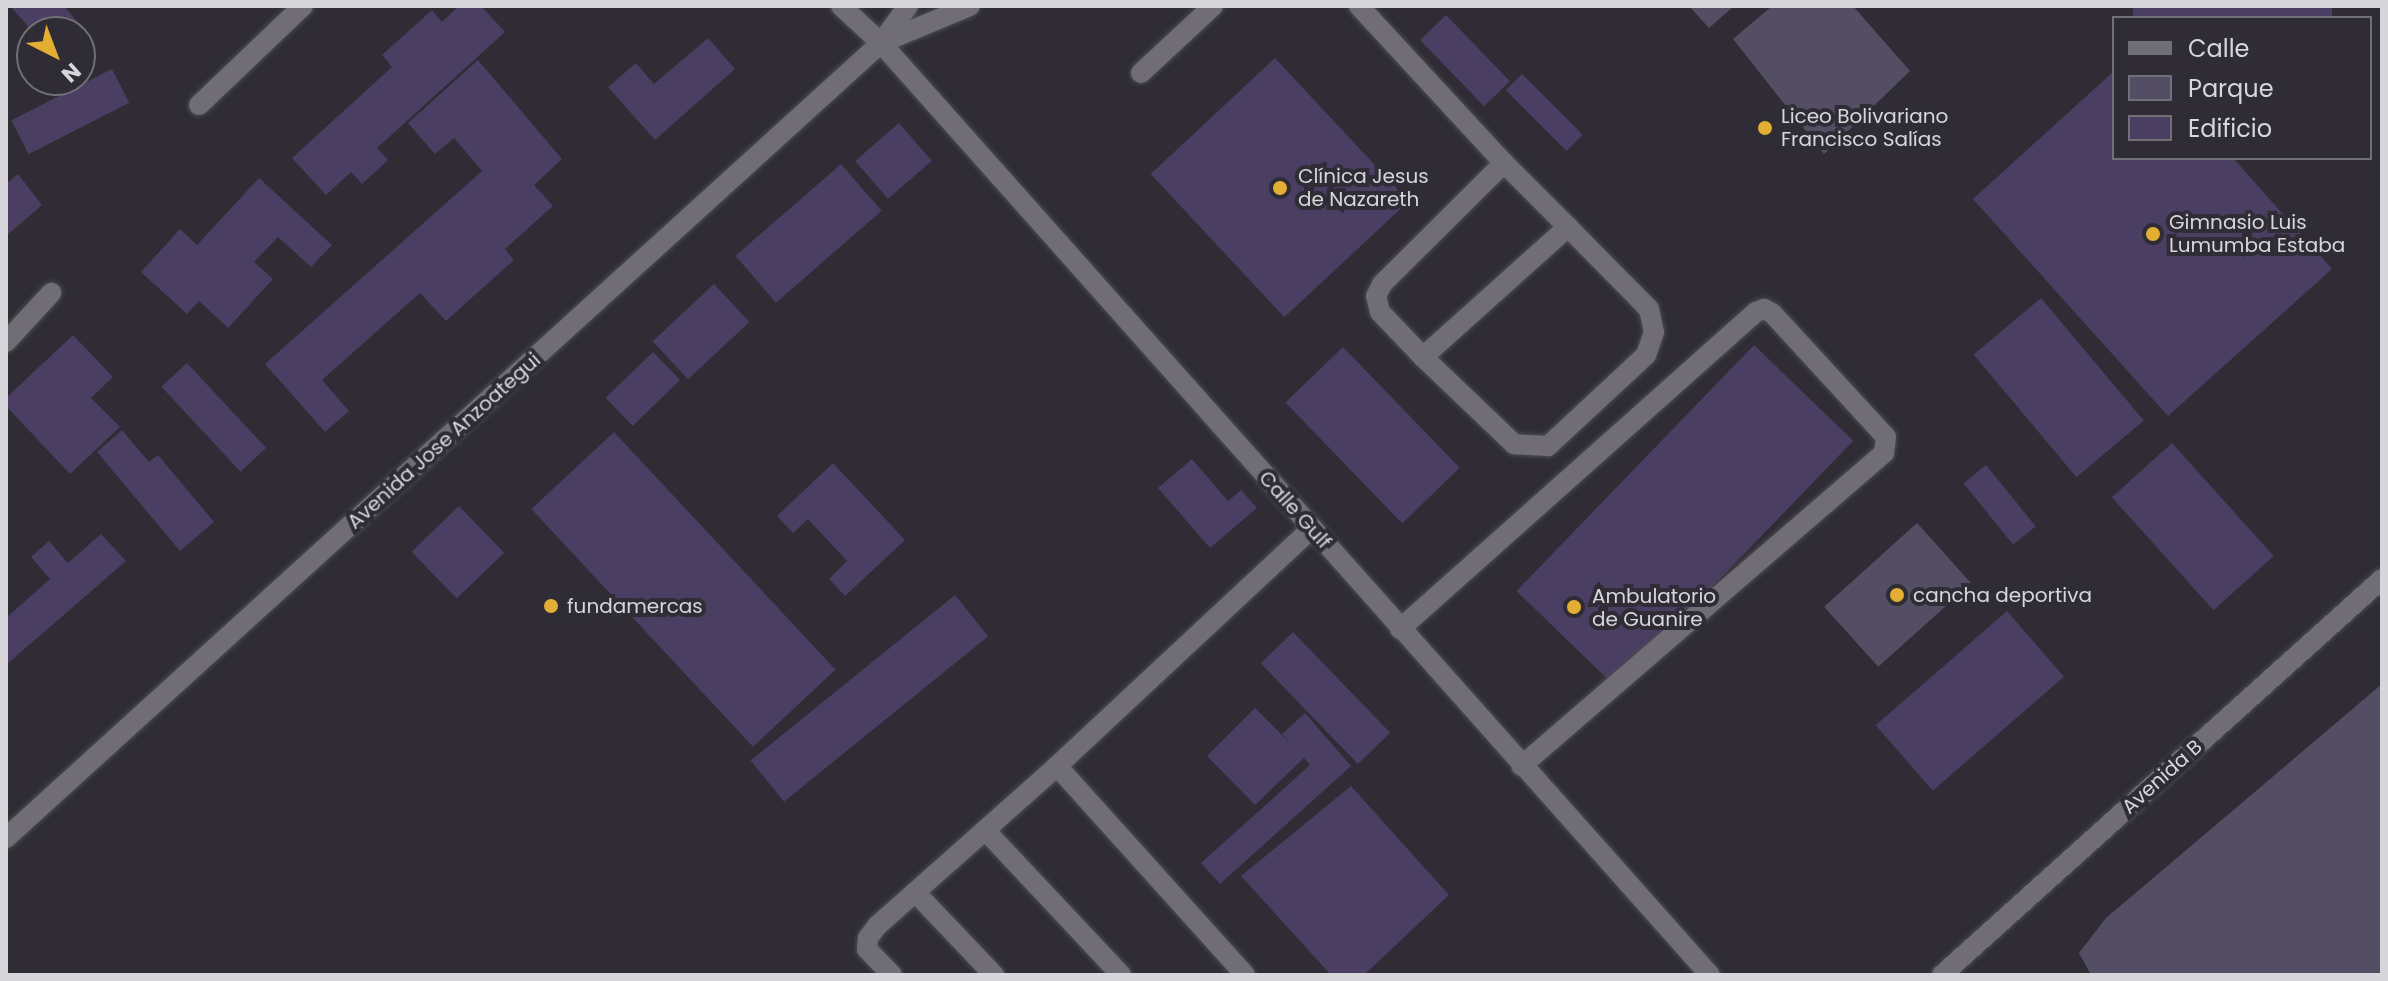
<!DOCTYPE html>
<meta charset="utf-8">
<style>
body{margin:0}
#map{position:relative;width:2388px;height:981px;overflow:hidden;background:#2f2c35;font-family:Poppins,sans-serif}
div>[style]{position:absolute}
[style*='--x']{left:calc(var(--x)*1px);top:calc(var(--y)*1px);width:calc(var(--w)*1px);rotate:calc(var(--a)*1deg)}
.green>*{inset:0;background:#544e64;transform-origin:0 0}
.building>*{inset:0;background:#4a3e62;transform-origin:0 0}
.roads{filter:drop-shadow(0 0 2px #4d4a51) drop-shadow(0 0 2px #4d4a51)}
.minor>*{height:20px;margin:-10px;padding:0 10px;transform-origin:10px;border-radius:10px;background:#706d77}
.dots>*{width:22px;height:22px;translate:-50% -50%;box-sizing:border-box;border:4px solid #2f2c35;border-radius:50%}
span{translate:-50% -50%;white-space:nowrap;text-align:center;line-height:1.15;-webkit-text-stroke:8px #2f2c35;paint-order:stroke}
.poi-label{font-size:20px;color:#d7d6db}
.left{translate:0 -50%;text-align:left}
.street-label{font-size:20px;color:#d7d6db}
.frame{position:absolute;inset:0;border:8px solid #d7d6db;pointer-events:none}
.legend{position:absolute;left:2112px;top:16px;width:260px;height:144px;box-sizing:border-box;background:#2f2c35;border:2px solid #727077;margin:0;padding:10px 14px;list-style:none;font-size:24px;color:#d7d6db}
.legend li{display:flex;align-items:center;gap:16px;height:40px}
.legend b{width:40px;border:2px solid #727077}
.north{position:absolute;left:16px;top:16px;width:80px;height:80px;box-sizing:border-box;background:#2f2c35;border:2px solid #727077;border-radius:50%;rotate:138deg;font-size:22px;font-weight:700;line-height:32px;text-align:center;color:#d7d6db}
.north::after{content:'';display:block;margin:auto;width:28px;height:36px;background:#e3ae34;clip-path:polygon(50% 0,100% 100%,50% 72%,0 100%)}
</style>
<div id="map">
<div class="green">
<i style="clip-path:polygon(1689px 6px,1734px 6px,1709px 28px)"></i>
<i style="clip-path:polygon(1772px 6px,1853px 6px,1910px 71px,1824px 154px,1733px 39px)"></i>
<i style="left:1917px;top:523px;width:81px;height:125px;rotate:48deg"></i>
<i style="clip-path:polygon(2382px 684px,2382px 975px,2091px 975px,2079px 953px,2106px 918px)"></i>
</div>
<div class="building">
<i style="clip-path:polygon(10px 6px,64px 6px,92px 40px,80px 50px,80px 32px,33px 32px)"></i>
<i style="clip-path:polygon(459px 6px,481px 6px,505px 32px,377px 148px,388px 160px,362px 184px,351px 172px,326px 195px,292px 158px,392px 67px,382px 55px,432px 10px,442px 22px)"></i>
<i style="left:2133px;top:6px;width:199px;height:16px"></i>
<i style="left:1446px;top:15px;width:92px;height:36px;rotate:46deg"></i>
<i style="clip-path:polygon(708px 38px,735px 69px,655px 140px,608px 87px,636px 63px,654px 84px)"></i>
<i style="left:1275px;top:58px;width:196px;height:170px;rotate:47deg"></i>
<i style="clip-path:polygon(478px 60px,562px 159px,534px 185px,553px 206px,505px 249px,514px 260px,446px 321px,420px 293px,322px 380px,349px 411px,325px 432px,265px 364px,482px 171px,454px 138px,435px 154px,408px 123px)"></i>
<i style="left:112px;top:69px;width:38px;height:113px;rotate:63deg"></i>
<i style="clip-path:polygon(2114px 71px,2114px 158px,2233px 158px,2332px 269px,2168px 416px,1973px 199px)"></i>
<i style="left:1522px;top:74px;width:86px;height:23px;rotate:45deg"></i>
<i style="left:899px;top:123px;width:50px;height:58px;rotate:49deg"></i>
<i style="left:841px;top:164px;width:62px;height:140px;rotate:49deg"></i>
<i style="clip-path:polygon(18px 174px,42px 205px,6px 236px,6px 184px)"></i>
<i style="clip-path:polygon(259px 178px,332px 245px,311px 267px,278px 237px,254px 262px,273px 279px,228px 328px,199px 301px,187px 314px,141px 272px,180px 229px,197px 245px)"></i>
<i style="left:714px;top:284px;width:52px;height:84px;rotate:47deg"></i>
<i style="left:2041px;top:298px;width:160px;height:88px;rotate:50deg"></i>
<i style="clip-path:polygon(73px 335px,113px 377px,91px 398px,120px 427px,70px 474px,6px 406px,6px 398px)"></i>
<i style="left:1754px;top:345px;width:138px;height:342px;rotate:44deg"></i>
<i style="left:1343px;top:347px;width:168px;height:80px;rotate:46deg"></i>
<i style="left:653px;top:352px;width:39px;height:66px;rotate:46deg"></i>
<i style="left:187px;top:363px;width:116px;height:35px;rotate:47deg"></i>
<i style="clip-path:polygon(122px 430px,149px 462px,158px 455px,214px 522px,180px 551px,97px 452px)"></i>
<i style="left:614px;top:432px;width:325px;height:113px;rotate:47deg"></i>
<i style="left:2172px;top:443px;width:152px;height:81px;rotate:48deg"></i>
<i style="clip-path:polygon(1192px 459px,1228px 501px,1241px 490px,1257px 508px,1210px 548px,1158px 488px)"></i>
<i style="clip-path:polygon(833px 463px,905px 540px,845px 596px,829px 579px,847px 561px,808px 519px,793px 533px,777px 516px)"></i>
<i style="left:1986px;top:465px;width:79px;height:29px;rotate:51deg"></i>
<i style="left:459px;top:506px;width:65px;height:66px;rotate:46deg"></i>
<i style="clip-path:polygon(101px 534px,126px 561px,6px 665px,6px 618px,50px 579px,31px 557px,49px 541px,68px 563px)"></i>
<i style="left:955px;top:595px;width:53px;height:263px;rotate:51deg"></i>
<i style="left:2007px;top:611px;width:87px;height:174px;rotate:49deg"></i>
<i style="left:1293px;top:632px;width:140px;height:45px;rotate:46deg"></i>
<i style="clip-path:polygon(1255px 708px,1291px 744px,1282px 734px,1305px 713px,1351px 766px,1220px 884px,1201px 863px,1310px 765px,1304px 758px,1255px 805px,1207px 756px)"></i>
<i style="clip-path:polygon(1351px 786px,1449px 895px,1364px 975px,1331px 975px,1241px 876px)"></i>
</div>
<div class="roads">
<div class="minor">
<i style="--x:841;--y:6;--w:54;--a:42.8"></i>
<i style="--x:881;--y:43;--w:1247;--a:48.35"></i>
<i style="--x:1359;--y:6;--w:214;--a:47.3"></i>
<i style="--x:1504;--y:163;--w:91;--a:45"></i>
<i style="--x:1568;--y:227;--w:115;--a:45.4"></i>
<i style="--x:1649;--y:309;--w:24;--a:78"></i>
<i style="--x:1654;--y:332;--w:24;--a:109"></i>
<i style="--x:1646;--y:355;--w:134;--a:137.1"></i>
<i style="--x:1548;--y:446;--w:34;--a:-177"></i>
<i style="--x:1514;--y:444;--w:126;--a:-136.3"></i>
<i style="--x:1423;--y:357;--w:195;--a:-41.9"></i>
<i style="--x:881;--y:43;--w:96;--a:-22.6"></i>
<i style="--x:1141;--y:73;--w:98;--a:-42.9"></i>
<i style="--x:199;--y:105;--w:144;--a:-43.6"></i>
<i style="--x:6;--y:342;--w:67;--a:-47.4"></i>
<i style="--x:1423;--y:357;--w:62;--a:-133.7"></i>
<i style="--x:1380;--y:312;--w:16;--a:-104"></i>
<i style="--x:1376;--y:296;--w:13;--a:-63"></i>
<i style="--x:1382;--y:284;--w:172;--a:-44.8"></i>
<i style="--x:1400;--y:629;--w:477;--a:-41.7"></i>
<i style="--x:1756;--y:312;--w:9;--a:-21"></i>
<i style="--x:1764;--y:309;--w:9;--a:27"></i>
<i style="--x:1772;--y:313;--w:168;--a:47.4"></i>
<i style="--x:1886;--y:437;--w:16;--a:97"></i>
<i style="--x:1884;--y:453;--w:479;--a:139.2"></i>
<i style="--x:1057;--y:766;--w:281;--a:48"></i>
<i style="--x:985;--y:830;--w:199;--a:46.8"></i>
<i style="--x:6;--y:838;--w:1182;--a:-42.26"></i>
<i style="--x:881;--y:43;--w:46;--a:-53.9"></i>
<i style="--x:915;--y:892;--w:115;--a:46.4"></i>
<i style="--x:892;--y:975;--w:36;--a:-134"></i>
<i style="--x:867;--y:949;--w:11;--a:-85"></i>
<i style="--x:868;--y:938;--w:15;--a:-53"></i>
<i style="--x:877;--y:926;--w:241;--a:-41.6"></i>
<i style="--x:1057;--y:766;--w:347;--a:-43"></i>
<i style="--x:1942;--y:975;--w:592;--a:-41.99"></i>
</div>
</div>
<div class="dots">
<i style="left:1765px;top:128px;background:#e3ae34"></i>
<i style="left:1280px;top:188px;background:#e3ae34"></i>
<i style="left:2153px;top:234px;background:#e3ae34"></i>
<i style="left:1897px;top:595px;background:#e3ae34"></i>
<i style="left:551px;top:606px;background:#e3ae34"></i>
<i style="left:1574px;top:607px;background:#e3ae34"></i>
</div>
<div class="poi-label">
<span class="left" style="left:1781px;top:128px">Liceo Bolivariano<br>Francisco Salías</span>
<span class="left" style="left:1298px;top:188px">Clínica Jesus<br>de Nazareth</span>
<span class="left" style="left:2169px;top:234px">Gimnasio Luis<br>Lumumba Estaba</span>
<span class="left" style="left:1913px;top:595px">cancha deportiva</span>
<span class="left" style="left:1592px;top:608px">Ambulatorio<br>de Guanire</span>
<span class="left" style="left:567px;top:606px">fundamercas</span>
</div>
<div class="street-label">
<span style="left:444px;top:441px;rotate:-42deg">Avenida Jose Anzoategui</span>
<span style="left:1295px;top:510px;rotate:48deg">Calle Gulf</span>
<span style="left:2162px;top:777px;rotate:-42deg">Avenida B</span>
</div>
<div class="frame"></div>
<ul class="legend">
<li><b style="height:10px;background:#706d77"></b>Calle</li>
<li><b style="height:22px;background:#544e64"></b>Parque</li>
<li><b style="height:22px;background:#4a3e62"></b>Edificio</li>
</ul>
<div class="north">N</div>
</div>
